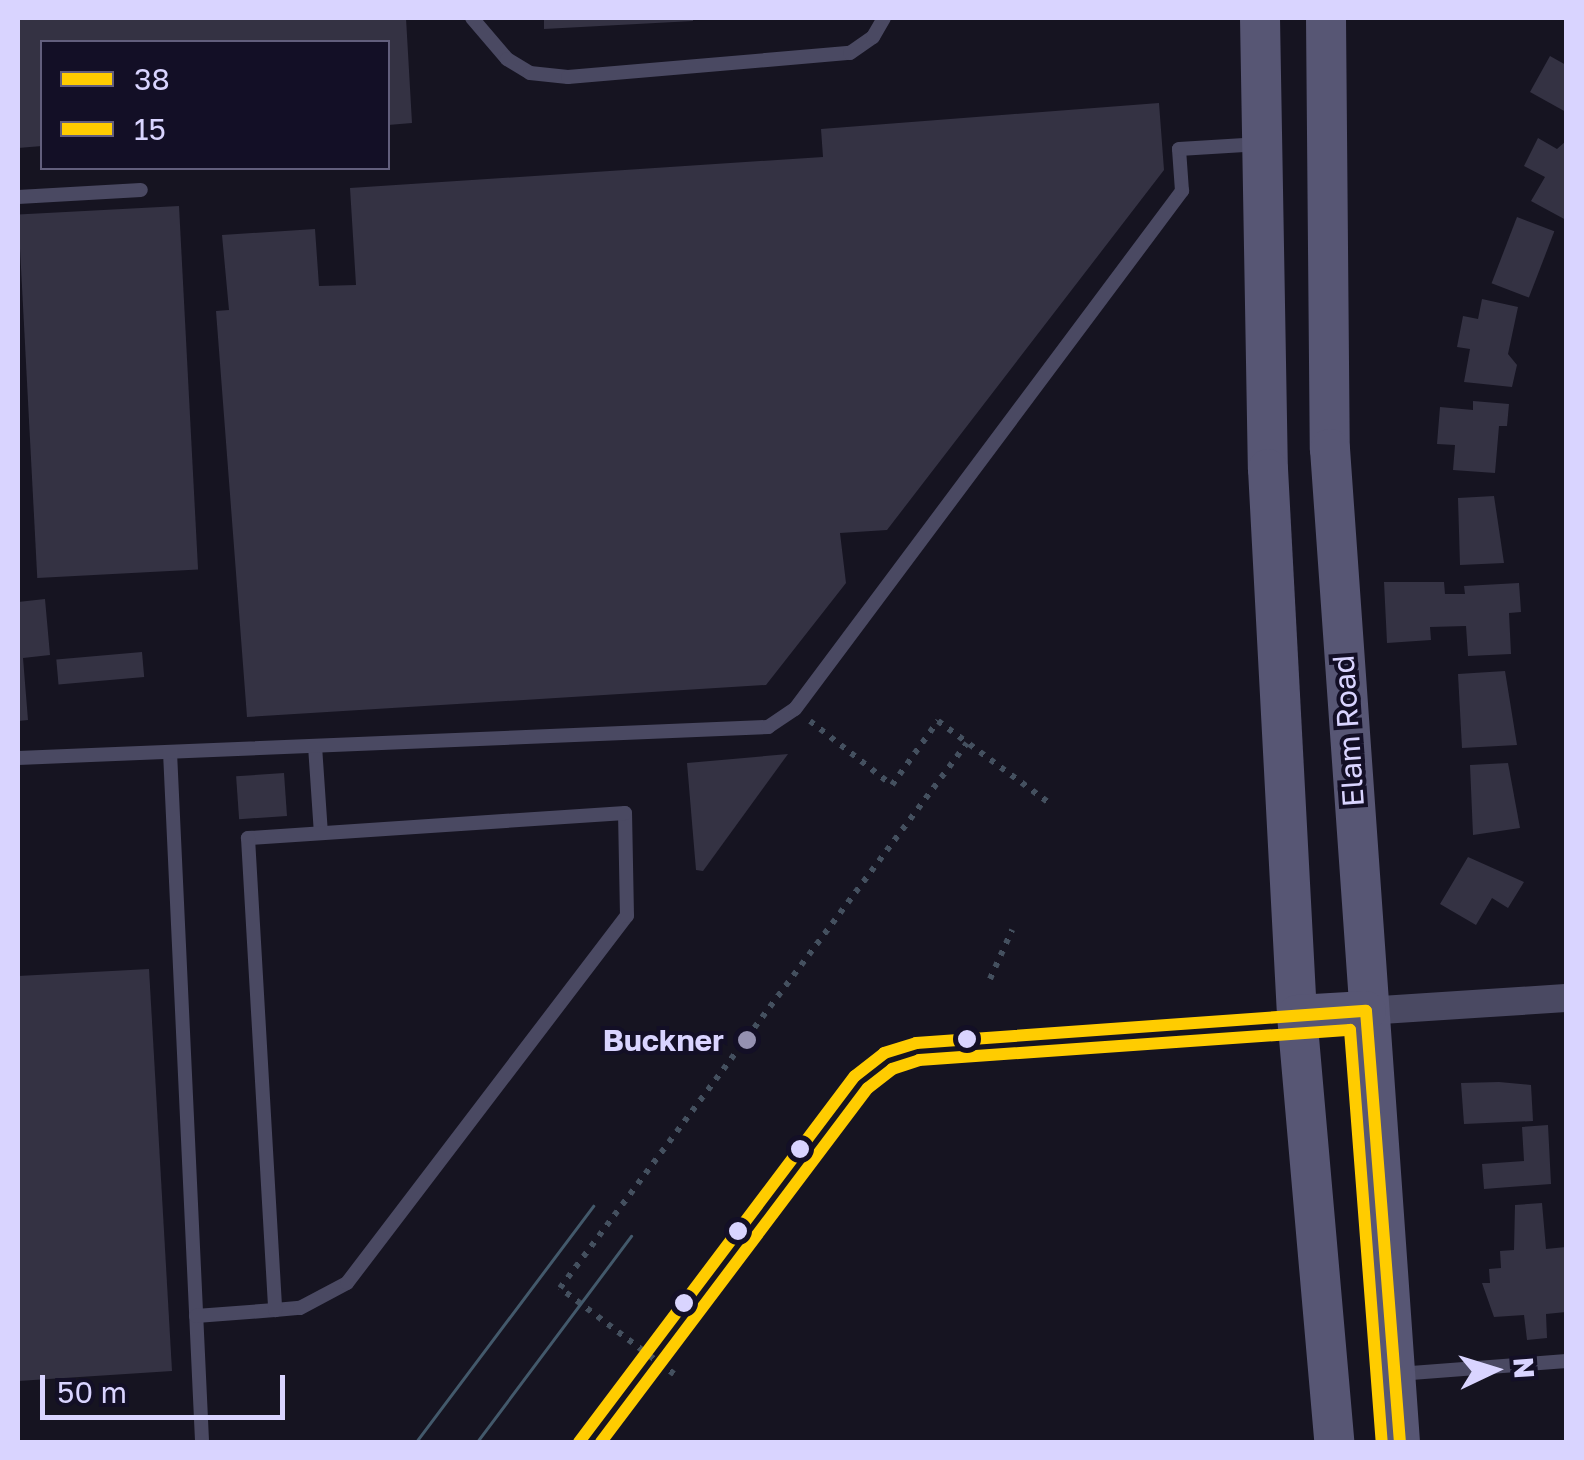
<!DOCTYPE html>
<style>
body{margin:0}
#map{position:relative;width:1584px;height:1460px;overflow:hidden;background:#161421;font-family:"Golos Text",sans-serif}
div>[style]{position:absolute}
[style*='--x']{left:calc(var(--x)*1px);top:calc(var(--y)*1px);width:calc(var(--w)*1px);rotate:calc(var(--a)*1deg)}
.building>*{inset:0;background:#343243;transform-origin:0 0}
.path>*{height:6px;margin-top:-3px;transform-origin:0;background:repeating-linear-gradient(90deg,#44505f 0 5px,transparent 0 13px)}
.lane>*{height:14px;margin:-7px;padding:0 7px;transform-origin:7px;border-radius:7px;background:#4a4962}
.street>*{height:28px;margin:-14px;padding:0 14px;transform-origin:14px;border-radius:14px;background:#4a4962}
.secondary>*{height:40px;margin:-20px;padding:0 20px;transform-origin:20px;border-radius:20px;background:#575674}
.tram>*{height:2.5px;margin:-1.25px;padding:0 1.25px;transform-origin:1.25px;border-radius:1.25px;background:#43596b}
.bus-1>*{height:12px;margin:-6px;padding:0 6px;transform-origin:6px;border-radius:6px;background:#fc0}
.bus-2>*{height:12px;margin:-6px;padding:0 6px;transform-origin:6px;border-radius:6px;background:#fc0}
.dots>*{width:28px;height:28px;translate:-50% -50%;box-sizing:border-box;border:5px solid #130f26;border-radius:50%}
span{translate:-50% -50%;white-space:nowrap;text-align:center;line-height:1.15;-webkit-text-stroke:8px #130f26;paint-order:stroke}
.street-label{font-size:30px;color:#d9d4ff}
.poi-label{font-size:30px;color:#d9d4ff;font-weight:700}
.right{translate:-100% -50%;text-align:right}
.frame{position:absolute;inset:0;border:20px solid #d9d4ff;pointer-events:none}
.legend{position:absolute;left:40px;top:40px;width:350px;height:130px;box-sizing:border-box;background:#130f26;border:2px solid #625e7d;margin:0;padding:12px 18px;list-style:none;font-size:30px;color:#d9d4ff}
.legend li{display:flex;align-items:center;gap:20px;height:50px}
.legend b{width:50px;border:2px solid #625e7d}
.north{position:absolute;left:1444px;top:1320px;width:100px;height:100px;-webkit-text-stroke:8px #130f26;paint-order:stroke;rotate:86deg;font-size:28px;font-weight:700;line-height:40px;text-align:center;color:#d9d4ff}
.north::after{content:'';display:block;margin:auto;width:35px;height:45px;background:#d9d4ff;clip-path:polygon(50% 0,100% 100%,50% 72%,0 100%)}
.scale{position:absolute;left:40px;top:1375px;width:245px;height:45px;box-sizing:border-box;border:5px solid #d9d4ff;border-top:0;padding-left:12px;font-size:30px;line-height:35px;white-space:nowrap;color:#d9d4ff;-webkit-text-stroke:8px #130f26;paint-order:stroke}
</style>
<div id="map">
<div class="building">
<i style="clip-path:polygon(18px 18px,406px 18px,412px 123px,388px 125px,388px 42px,42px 42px,42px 146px,18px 148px)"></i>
<i style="clip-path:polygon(544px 18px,693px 18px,693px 21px,544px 29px)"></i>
<i style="clip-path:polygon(1550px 56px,1566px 65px,1566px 112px,1530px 92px)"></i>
<i style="clip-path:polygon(1159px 103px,1164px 170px,887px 530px,840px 533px,846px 583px,766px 685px,247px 717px,216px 311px,229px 310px,222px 235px,315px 229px,319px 286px,356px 285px,350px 188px,823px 157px,821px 129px)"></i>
<i style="clip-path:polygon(1538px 138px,1557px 149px,1566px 141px,1566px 220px,1531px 201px,1545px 177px,1524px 166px)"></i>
<i style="left:179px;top:206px;width:364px;height:161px;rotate:87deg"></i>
<i style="left:1517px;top:217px;width:40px;height:71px;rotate:21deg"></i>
<i style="clip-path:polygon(1482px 299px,1518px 307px,1508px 354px,1517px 365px,1512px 387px,1464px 382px,1470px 349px,1457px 347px,1463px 316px,1478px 319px)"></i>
<i style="clip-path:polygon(1473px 401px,1509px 404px,1507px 426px,1499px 426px,1495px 473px,1453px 470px,1455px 445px,1437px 444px,1440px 407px,1473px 410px)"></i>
<i style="clip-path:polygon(1494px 496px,1504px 563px,1460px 565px,1458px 498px)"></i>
<i style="clip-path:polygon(1384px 582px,1444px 582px,1445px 594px,1465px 594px,1464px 586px,1519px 583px,1521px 612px,1509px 613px,1511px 654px,1468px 656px,1466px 626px,1430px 627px,1431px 640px,1387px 643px)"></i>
<i style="clip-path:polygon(45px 599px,50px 655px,23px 658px,28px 720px,18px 721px,18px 602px)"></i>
<i style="left:142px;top:652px;width:25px;height:86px;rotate:85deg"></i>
<i style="clip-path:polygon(1505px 671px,1517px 745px,1462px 748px,1458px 674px)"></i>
<i style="clip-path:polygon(788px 754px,703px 871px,696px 870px,687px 763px)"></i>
<i style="clip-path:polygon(1508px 763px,1520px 828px,1473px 835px,1470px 765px)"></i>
<i style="left:284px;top:773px;width:43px;height:48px;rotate:86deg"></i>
<i style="clip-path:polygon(1468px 857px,1524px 882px,1508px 908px,1492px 898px,1476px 925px,1440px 904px)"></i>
<i style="clip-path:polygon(149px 969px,172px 1371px,18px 1381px,18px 976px)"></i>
<i style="clip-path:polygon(1499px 1082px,1531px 1085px,1533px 1121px,1464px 1124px,1461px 1083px)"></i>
<i style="clip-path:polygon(1548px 1125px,1551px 1184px,1484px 1189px,1482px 1164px,1524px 1161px,1522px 1127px)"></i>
<i style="clip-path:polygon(1542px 1203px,1546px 1249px,1566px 1247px,1566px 1312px,1546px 1314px,1547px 1338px,1527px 1340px,1524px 1315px,1494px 1317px,1482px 1283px,1490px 1283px,1489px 1269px,1501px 1268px,1500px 1251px,1514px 1250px,1515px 1205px)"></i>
</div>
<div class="path">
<i style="--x:810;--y:721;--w:104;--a:38"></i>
<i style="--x:892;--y:785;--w:79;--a:-54.3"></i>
<i style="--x:938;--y:721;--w:142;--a:36.4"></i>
<i style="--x:990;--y:979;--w:54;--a:-65.8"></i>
<i style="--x:674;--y:1374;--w:143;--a:-143"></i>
<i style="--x:560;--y:1288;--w:680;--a:-53.25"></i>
</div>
<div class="lane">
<i style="--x:472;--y:18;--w:54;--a:49.5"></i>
<i style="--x:507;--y:59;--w:27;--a:31"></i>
<i style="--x:530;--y:73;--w:38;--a:6"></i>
<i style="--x:568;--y:77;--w:283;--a:-4.9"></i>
<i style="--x:850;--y:53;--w:28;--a:-35"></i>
<i style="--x:873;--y:37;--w:22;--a:-60"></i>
<i style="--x:18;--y:197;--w:123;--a:-3.3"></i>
<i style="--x:315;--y:746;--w:87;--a:86.1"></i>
<i style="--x:170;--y:752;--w:691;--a:87.34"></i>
<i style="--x:18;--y:758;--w:751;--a:-2.37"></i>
<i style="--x:768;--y:727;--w:32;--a:-34"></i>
<i style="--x:795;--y:709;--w:647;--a:-53.24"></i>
<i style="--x:1182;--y:191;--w:42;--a:-94.1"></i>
<i style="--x:1179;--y:149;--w:82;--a:-3.5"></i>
<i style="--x:196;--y:1316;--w:79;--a:-4.3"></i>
<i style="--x:275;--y:1310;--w:25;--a:-5"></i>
<i style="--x:300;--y:1308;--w:53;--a:-28"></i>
<i style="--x:347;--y:1283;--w:462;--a:-52.7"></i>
<i style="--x:627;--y:916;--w:103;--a:-91.1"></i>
<i style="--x:625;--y:813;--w:378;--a:176.2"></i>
<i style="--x:248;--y:838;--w:473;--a:86.7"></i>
<i style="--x:1398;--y:1374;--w:169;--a:-4.4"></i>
</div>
<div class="street">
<i style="--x:1366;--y:1011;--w:200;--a:-3.7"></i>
</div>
<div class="secondary">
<i style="--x:1260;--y:18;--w:451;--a:89"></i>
<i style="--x:1268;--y:469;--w:547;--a:86.96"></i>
<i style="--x:1297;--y:1015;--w:429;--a:85"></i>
<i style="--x:1326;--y:18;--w:431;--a:89.5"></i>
<i style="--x:1330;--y:449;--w:995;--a:85.97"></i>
<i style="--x:1297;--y:1015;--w:69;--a:-3.3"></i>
</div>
<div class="tram">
<i style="--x:416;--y:1442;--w:295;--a:-53.1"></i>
<i style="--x:477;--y:1442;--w:257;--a:-53.2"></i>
</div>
<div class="bus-1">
<i style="--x:579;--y:1442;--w:458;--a:-53"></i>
<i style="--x:855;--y:1076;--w:37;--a:-38"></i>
<i style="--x:884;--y:1053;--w:34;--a:-17"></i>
<i style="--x:916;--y:1043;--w:451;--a:-4.1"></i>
<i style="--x:1366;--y:1011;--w:432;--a:85.5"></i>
</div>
<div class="bus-2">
<i style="--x:601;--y:1442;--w:443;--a:-53"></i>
<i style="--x:868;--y:1088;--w:31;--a:-38"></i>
<i style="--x:892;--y:1069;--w:28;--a:-18"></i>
<i style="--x:919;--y:1060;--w:432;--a:-4"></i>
<i style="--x:1350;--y:1030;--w:413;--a:85.6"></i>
</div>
<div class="dots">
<i style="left:967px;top:1039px;background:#d9d4ff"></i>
<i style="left:747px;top:1040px;background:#9591b1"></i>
<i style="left:800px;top:1149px;background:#d9d4ff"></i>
<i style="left:738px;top:1231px;background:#d9d4ff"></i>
<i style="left:684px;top:1303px;background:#d9d4ff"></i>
</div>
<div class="street-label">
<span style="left:1348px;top:731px;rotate:-94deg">Elam Road</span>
</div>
<div class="poi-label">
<span class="right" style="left:724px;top:1040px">Buckner</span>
</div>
<div class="frame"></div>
<ul class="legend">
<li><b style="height:12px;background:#fc0"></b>38</li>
<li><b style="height:12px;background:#fc0"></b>15</li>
</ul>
<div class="north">N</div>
<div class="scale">50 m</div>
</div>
